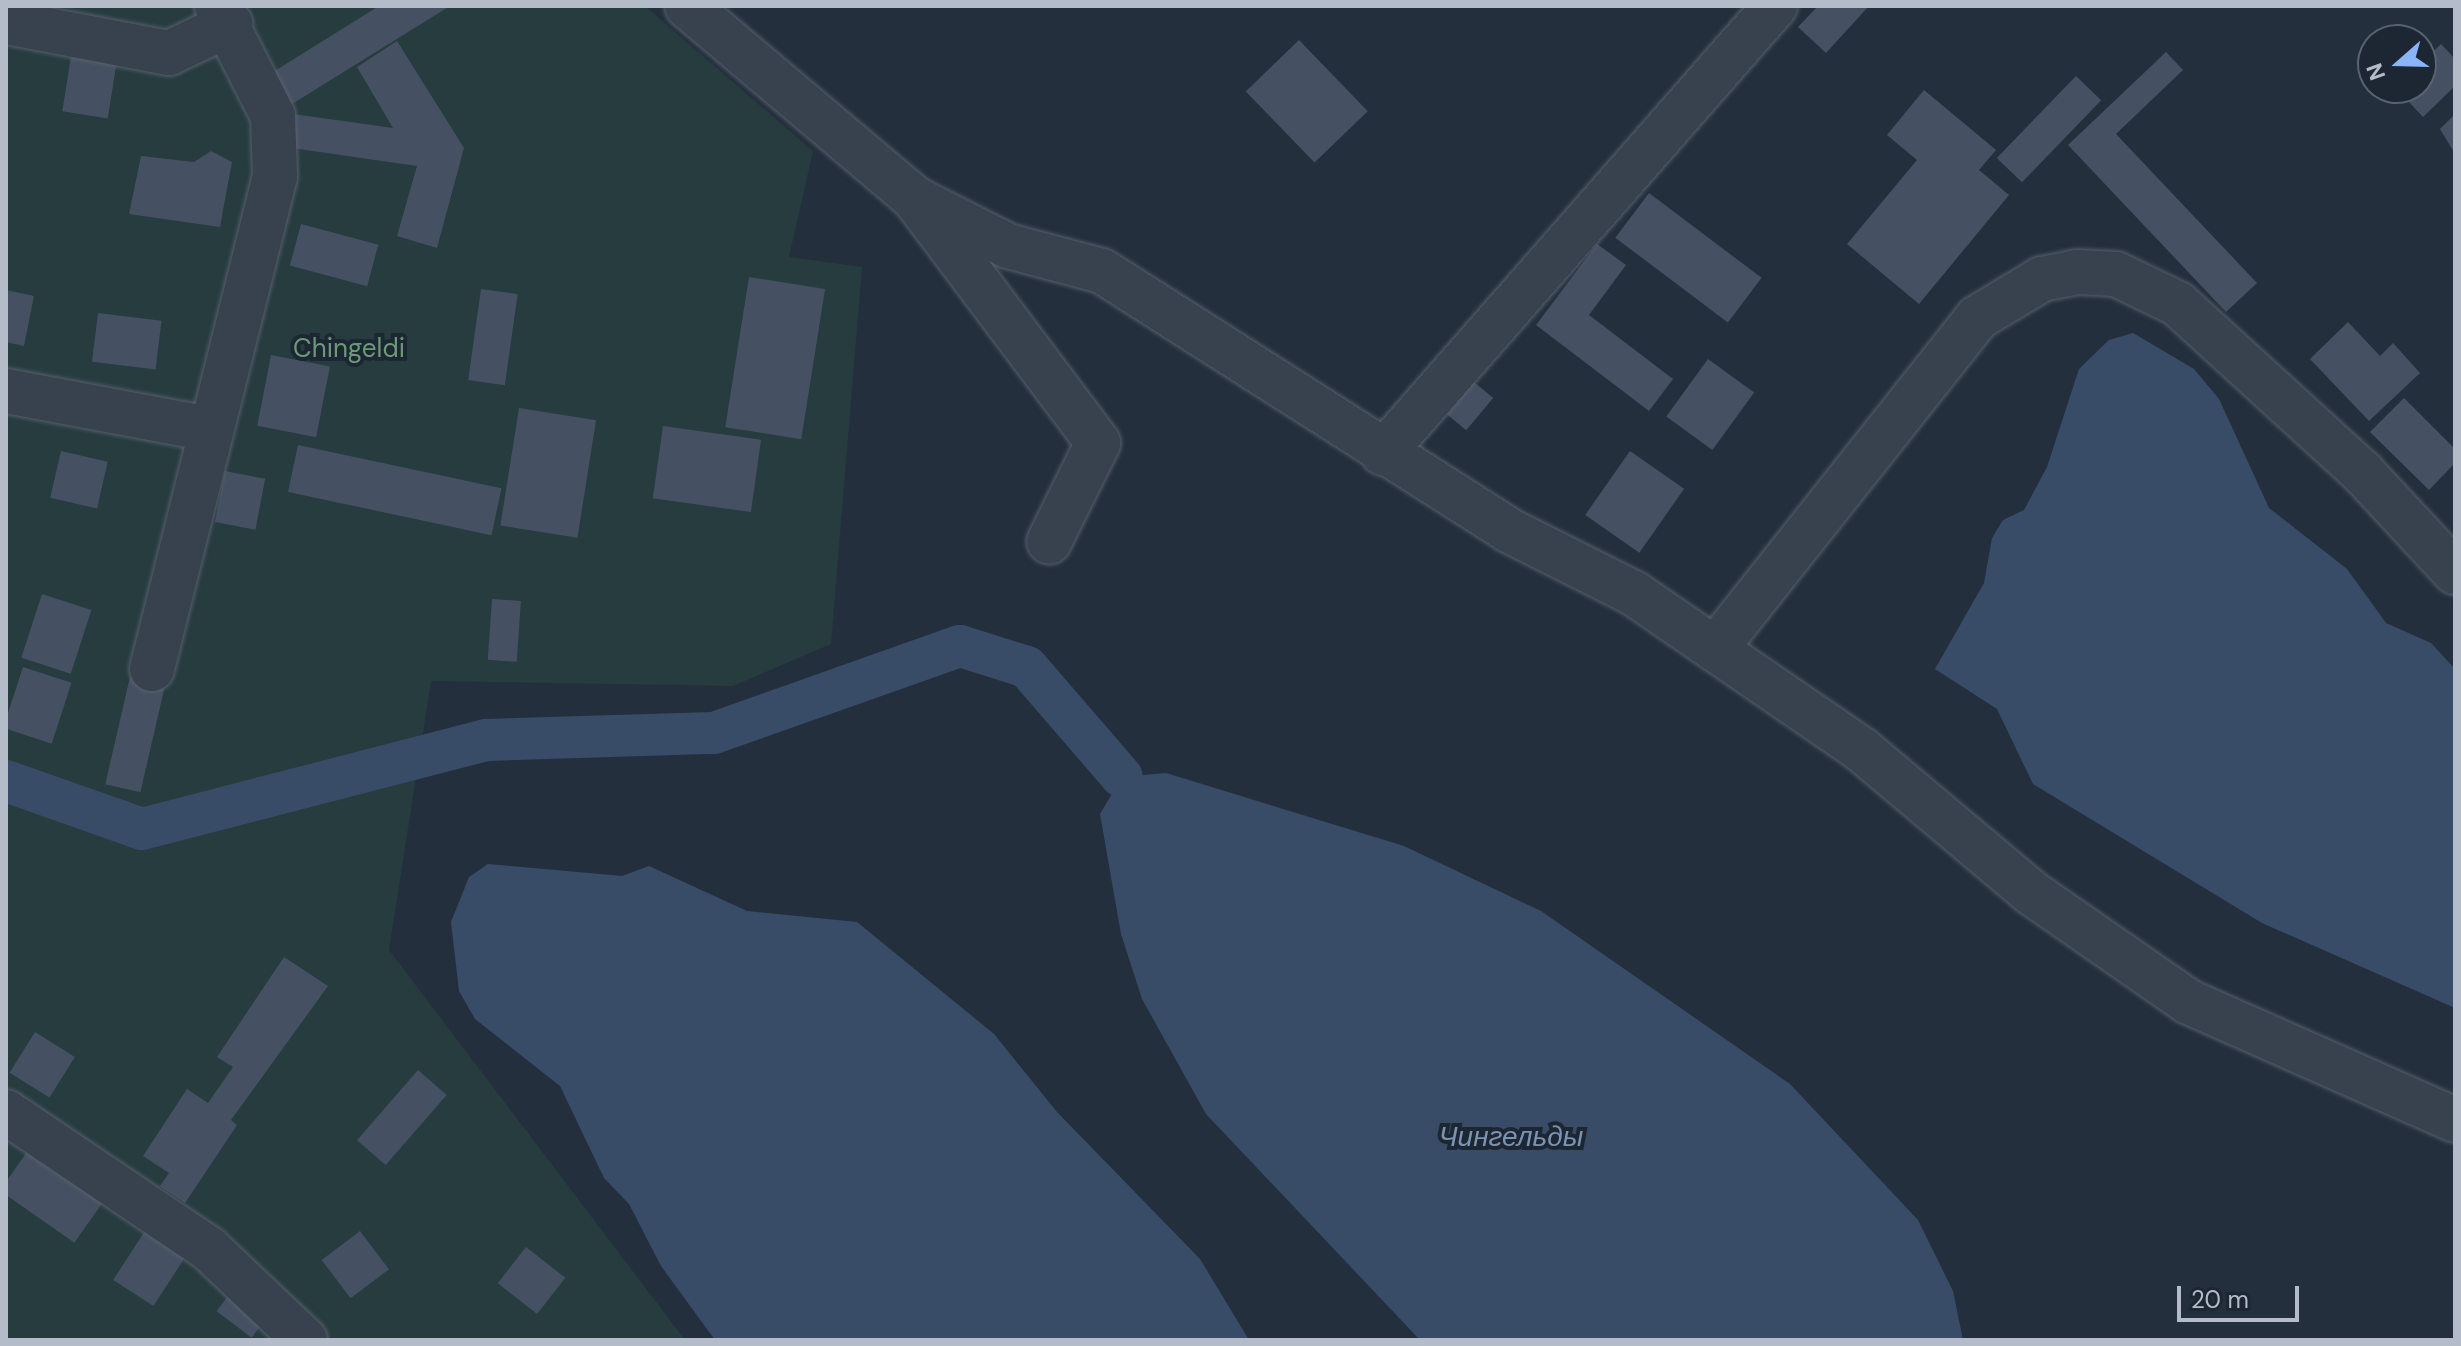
<!DOCTYPE html>
<meta charset="utf-8">
<style>
body{margin:0}
#map{position:relative;width:2461px;height:1346px;overflow:hidden;background:#242f3e;font-family:"DM Sans",sans-serif}
div>[style]{position:absolute}
[style*='--x']{left:calc(var(--x)*1px);top:calc(var(--y)*1px);width:calc(var(--w)*1px);rotate:calc(var(--a)*1deg)}
.green>*{inset:0;background:#263c3f}
.water>*{inset:0;background:#394c67}
.canal>*{height:42px;margin:-21px;padding:0 21px;transform-origin:21px;border-radius:21px;background:#394c67}
.building>*{inset:0;background:#455162;transform-origin:0 0}
.roads{filter:drop-shadow(0 0 2px #565f6c) drop-shadow(0 0 2px #565f6c)}
.minor>*{height:44px;margin:-22px;padding:0 22px;transform-origin:22px;border-radius:22px;background:#38414e}
span{translate:-50% -50%;white-space:nowrap;text-align:center;line-height:1.15;-webkit-text-stroke:8px #1d2633;paint-order:stroke}
.park-label{font-size:26px;color:#6b9a76}
.water-label{font-size:28px;color:#7c92b1;font-style:italic}
.frame{position:absolute;inset:0;border:8px solid #b4bcc9;pointer-events:none}
.north{position:absolute;left:2357px;top:24px;width:80px;height:80px;box-sizing:border-box;background:#1d2633;border:2px solid #59626f;border-radius:50%;rotate:250deg;font-size:22px;font-weight:700;line-height:32px;text-align:center;color:#b4bcc9}
.north::after{content:'';display:block;margin:auto;width:28px;height:36px;background:#8ab4f8;clip-path:polygon(50% 0,100% 100%,50% 72%,0 100%)}
.scale{position:absolute;left:2177px;top:1286px;width:122px;height:36px;box-sizing:border-box;border:4px solid #b4bcc9;border-top:0;padding-left:10px;font-size:24px;line-height:28px;white-space:nowrap;color:#b4bcc9;-webkit-text-stroke:6px #1d2633;paint-order:stroke}
</style>
<div id="map">
<div class="green">
<i style="clip-path:polygon(6px 6px,645px 6px,813px 151px,789px 257px,862px 267px,831px 644px,733px 686px,431px 681px,389px 950px,685px 1340px,6px 1340px)"></i>
</div>
<div class="water">
<i style="clip-path:polygon(2133px 333px,2194px 369px,2219px 399px,2269px 508px,2347px 569px,2386px 623px,2431px 643px,2455px 669px,2455px 1008px,2262px 923px,2033px 784px,1997px 709px,1935px 669px,1984px 583px,1992px 538px,2003px 520px,2024px 510px,2047px 467px,2079px 369px,2109px 340px)"></i>
<i style="clip-path:polygon(1166px 773px,1404px 846px,1541px 911px,1790px 1084px,1918px 1220px,1953px 1291px,1963px 1340px,1420px 1340px,1206px 1114px,1142px 999px,1121px 934px,1100px 814px,1122px 777px)"></i>
<i style="clip-path:polygon(488px 864px,622px 876px,649px 866px,747px 911px,857px 922px,994px 1034px,1057px 1112px,1200px 1259px,1249px 1340px,715px 1340px,661px 1266px,629px 1204px,604px 1178px,560px 1086px,475px 1019px,459px 991px,451px 922px,469px 877px)"></i>
</div>
<div class="canal">
<i style="--x:6;--y:781;--w:144;--a:19.4"></i>
<i style="--x:142;--y:829;--w:356;--a:-14.5"></i>
<i style="--x:487;--y:740;--w:227;--a:-1.8"></i>
<i style="--x:714;--y:733;--w:261;--a:-19.5"></i>
<i style="--x:960;--y:646;--w:70;--a:17.4"></i>
<i style="--x:1027;--y:667;--w:145;--a:49.2"></i>
</div>
<div class="building">
<i style="clip-path:polygon(379px 6px,450px 6px,284px 109px,265px 77px)"></i>
<i style="clip-path:polygon(1818px 6px,1869px 6px,1826px 53px,1798px 27px)"></i>
<i style="left:1299px;top:40px;width:99px;height:74px;rotate:46deg"></i>
<i style="clip-path:polygon(397px 41px,464px 148px,437px 248px,397px 236px,417px 166px,285px 147px,286px 113px,393px 128px,357px 67px)"></i>
<i style="clip-path:polygon(2441px 44px,2455px 59px,2455px 86px,2423px 117px,2396px 88px,2421px 88px,2421px 64px)"></i>
<i style="left:72px;top:50px;width:46px;height:62px;rotate:9deg"></i>
<i style="clip-path:polygon(2166px 52px,2183px 70px,2116px 134px,2257px 283px,2226px 312px,2068px 145px)"></i>
<i style="left:2076px;top:76px;width:35px;height:114px;rotate:44deg"></i>
<i style="clip-path:polygon(1924px 90px,1996px 150px,1979px 170px,2009px 195px,1919px 304px,1847px 244px,1917px 160px,1887px 135px)"></i>
<i style="clip-path:polygon(2455px 114px,2455px 154px,2440px 129px)"></i>
<i style="clip-path:polygon(211px 151px,232px 162px,220px 227px,129px 214px,141px 156px,194px 162px)"></i>
<i style="left:1649px;top:193px;width:141px;height:56px;rotate:37deg"></i>
<i style="left:301px;top:224px;width:80px;height:43px;rotate:15deg"></i>
<i style="clip-path:polygon(1597px 244px,1626px 265px,1589px 315px,1673px 379px,1649px 411px,1536px 325px)"></i>
<i style="left:749px;top:277px;width:77px;height:152px;rotate:9deg"></i>
<i style="left:481px;top:289px;width:37px;height:92px;rotate:8deg"></i>
<i style="clip-path:polygon(6px 290px,34px 296px,24px 346px,6px 342px)"></i>
<i style="left:98px;top:313px;width:64px;height:49px;rotate:7deg"></i>
<i style="clip-path:polygon(2348px 322px,2380px 356px,2393px 343px,2420px 373px,2369px 421px,2310px 359px)"></i>
<i style="left:271px;top:355px;width:60px;height:72px;rotate:11deg"></i>
<i style="left:1708px;top:359px;width:57px;height:71px;rotate:36deg"></i>
<i style="left:1474px;top:382px;width:25px;height:42px;rotate:40deg"></i>
<i style="clip-path:polygon(2404px 398px,2455px 449px,2455px 463px,2429px 490px,2370px 432px)"></i>
<i style="left:519px;top:408px;width:78px;height:119px;rotate:9deg"></i>
<i style="left:663px;top:426px;width:99px;height:73px;rotate:8deg"></i>
<i style="left:298px;top:445px;width:208px;height:48px;rotate:12deg"></i>
<i style="left:61px;top:451px;width:48px;height:48px;rotate:13deg"></i>
<i style="left:1630px;top:451px;width:66px;height:78px;rotate:35deg"></i>
<i style="left:225px;top:471px;width:41px;height:52px;rotate:11deg"></i>
<i style="left:42px;top:594px;width:52px;height:67px;rotate:18deg"></i>
<i style="left:492px;top:599px;width:29px;height:61px;rotate:4deg"></i>
<i style="left:23px;top:667px;width:51px;height:64px;rotate:18deg"></i>
<i style="left:130px;top:677px;width:36px;height:110px;rotate:13deg"></i>
<i style="clip-path:polygon(284px 957px,328px 986px,231px 1120px,237px 1125px,185px 1203px,160px 1186px,169px 1173px,143px 1156px,187px 1089px,208px 1103px,233px 1067px,217px 1057px)"></i>
<i style="left:35px;top:1032px;width:47px;height:48px;rotate:32deg"></i>
<i style="left:418px;top:1070px;width:38px;height:93px;rotate:41deg"></i>
<i style="left:36px;top:1139px;width:91px;height:63px;rotate:35deg"></i>
<i style="left:154px;top:1217px;width:48px;height:75px;rotate:33deg"></i>
<i style="left:360px;top:1231px;width:48px;height:48px;rotate:53deg"></i>
<i style="left:526px;top:1247px;width:50px;height:46px;rotate:38deg"></i>
<i style="left:234px;top:1288px;width:44px;height:29px;rotate:37deg"></i>
</div>
<div class="roads">
<div class="minor">
<i style="--x:687;--y:6;--w:299;--a:40.2"></i>
<i style="--x:915;--y:199;--w:305;--a:53.1"></i>
<i style="--x:1098;--y:443;--w:110;--a:116.3"></i>
<i style="--x:6;--y:22;--w:166;--a:10.8"></i>
<i style="--x:169;--y:53;--w:68;--a:-25.4"></i>
<i style="--x:915;--y:199;--w:104;--a:26.8"></i>
<i style="--x:1008;--y:246;--w:97;--a:14.9"></i>
<i style="--x:1102;--y:271;--w:482;--a:32.5"></i>
<i style="--x:1508;--y:530;--w:142;--a:26.7"></i>
<i style="--x:1635;--y:594;--w:275;--a:34.5"></i>
<i style="--x:1862;--y:750;--w:222;--a:40.1"></i>
<i style="--x:2032;--y:893;--w:191;--a:34.8"></i>
<i style="--x:2189;--y:1002;--w:291;--a:23.9"></i>
<i style="--x:6;--y:391;--w:207;--a:10.6"></i>
<i style="--x:1383;--y:453;--w:595;--a:-48.75"></i>
<i style="--x:1715;--y:649;--w:422;--a:-51.6"></i>
<i style="--x:1977;--y:318;--w:76;--a:-31"></i>
<i style="--x:2042;--y:279;--w:36;--a:-11"></i>
<i style="--x:2077;--y:272;--w:39;--a:3"></i>
<i style="--x:2116;--y:274;--w:69;--a:25.8"></i>
<i style="--x:2178;--y:304;--w:249;--a:42.4"></i>
<i style="--x:2362;--y:472;--w:137;--a:47.1"></i>
<i style="--x:152;--y:669;--w:508;--a:-75.99"></i>
<i style="--x:275;--y:176;--w:60;--a:-91.9"></i>
<i style="--x:273;--y:116;--w:123;--a:-117"></i>
<i style="--x:6;--y:1112;--w:244;--a:34"></i>
<i style="--x:208;--y:1248;--w:134;--a:43.5"></i>
</div>
</div>
<div class="park-label">
<span style="left:349px;top:349px">Chingeldi</span>
</div>
<div class="water-label">
<span style="left:1511px;top:1137px">Чингельды</span>
</div>
<div class="frame"></div>
<div class="north">N</div>
<div class="scale">20 m</div>
</div>
